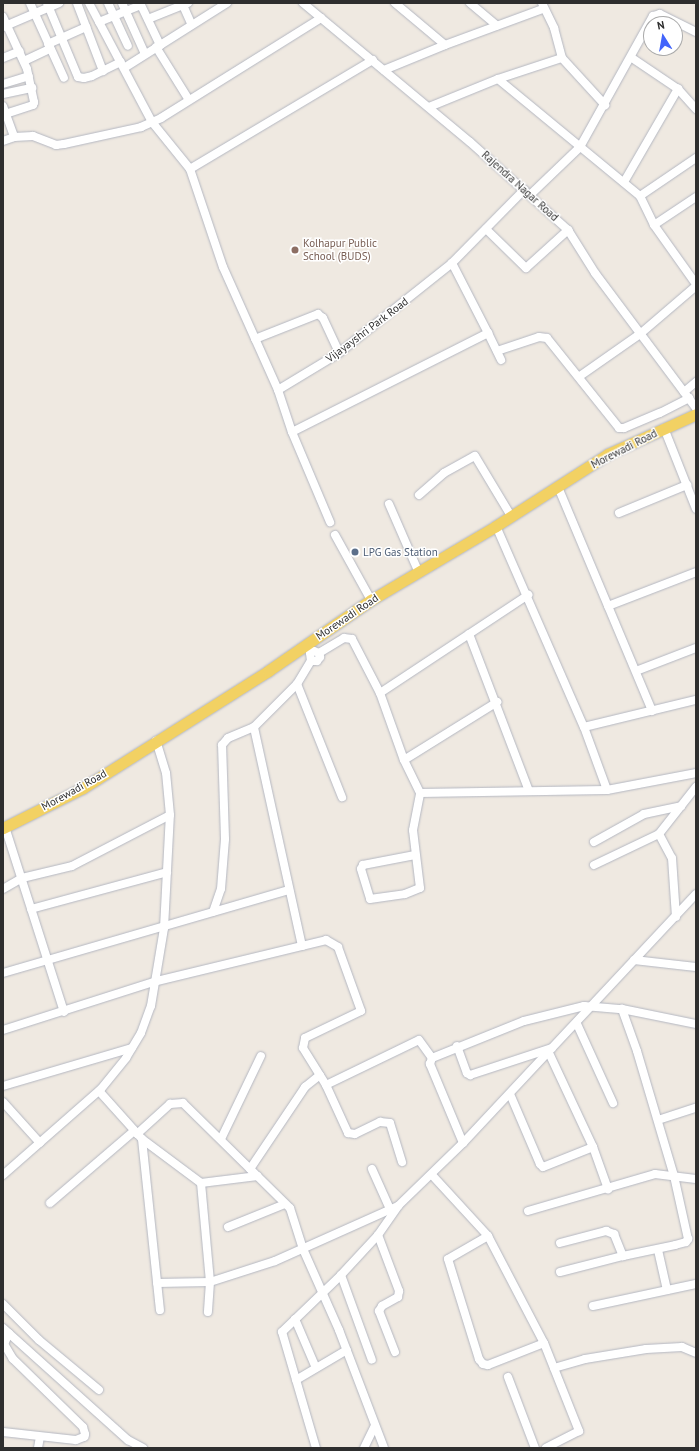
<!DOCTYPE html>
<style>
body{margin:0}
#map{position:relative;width:699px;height:1451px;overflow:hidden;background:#efe9e1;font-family:"PT Sans",sans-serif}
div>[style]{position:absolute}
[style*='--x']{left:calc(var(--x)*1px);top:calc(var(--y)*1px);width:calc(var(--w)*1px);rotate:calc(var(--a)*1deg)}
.roads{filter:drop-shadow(0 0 1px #b4b7c1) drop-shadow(0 0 1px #b4b7c1)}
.minor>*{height:8px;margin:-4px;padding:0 4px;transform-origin:4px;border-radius:4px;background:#fff}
.major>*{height:11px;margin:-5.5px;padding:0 5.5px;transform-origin:5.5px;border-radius:5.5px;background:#f2d163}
.dots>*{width:11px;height:11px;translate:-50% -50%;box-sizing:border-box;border:2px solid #fff;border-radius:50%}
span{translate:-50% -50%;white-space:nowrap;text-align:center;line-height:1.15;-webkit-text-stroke:3px #fff;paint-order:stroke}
.street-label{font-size:11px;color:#2e2e2e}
.education-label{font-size:11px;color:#785e54}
.left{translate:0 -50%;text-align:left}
.service-label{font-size:11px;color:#4e5e75}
.frame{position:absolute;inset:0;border:4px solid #2e2e2e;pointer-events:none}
.north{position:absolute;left:643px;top:16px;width:40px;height:40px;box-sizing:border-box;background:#fff;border:1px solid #ababab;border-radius:50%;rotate:349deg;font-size:11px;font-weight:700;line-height:16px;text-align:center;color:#2e2e2e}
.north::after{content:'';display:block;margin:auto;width:14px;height:18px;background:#4264fb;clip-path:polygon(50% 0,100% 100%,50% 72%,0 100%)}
</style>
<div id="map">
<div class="roads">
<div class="minor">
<i style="--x:30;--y:3;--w:82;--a:65.6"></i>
<i style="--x:47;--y:3;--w:80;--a:67.3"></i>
<i style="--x:78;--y:77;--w:6;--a:9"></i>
<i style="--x:84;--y:78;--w:8;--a:-14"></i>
<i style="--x:92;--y:76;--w:32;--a:-26"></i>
<i style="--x:77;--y:3;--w:73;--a:69.1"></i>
<i style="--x:89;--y:3;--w:135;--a:62.1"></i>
<i style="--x:152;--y:122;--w:60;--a:51"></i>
<i style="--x:190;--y:169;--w:103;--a:71.4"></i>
<i style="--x:223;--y:267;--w:135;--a:65.9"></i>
<i style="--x:278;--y:390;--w:44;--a:71.6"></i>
<i style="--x:292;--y:432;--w:98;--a:67.1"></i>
<i style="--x:108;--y:3;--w:47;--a:65.1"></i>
<i style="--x:122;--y:3;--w:56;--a:65.7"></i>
<i style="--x:140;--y:3;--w:47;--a:64.5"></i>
<i style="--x:182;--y:3;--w:22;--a:66"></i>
<i style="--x:303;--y:3;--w:217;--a:39.8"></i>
<i style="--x:470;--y:142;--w:132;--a:41.9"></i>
<i style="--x:568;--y:230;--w:51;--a:57.9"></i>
<i style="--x:595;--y:273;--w:169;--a:53.2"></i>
<i style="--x:395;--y:3;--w:65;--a:40"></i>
<i style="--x:445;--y:45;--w:104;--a:-20.2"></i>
<i style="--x:470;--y:3;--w:35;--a:40"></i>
<i style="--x:542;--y:3;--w:28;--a:64"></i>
<i style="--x:554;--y:28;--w:31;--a:75"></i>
<i style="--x:562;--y:58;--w:64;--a:47.5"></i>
<i style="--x:3;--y:17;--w:57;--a:65.2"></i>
<i style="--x:27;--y:69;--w:34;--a:78"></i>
<i style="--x:34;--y:102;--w:3;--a:108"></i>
<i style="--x:33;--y:105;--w:32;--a:162"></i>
<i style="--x:148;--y:19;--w:43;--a:-21.8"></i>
<i style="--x:99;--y:22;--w:45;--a:-22"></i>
<i style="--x:3;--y:27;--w:61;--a:-23.2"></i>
<i style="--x:48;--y:44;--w:42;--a:-24.1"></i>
<i style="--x:156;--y:47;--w:62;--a:58.1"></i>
<i style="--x:3;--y:58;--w:18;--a:-22"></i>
<i style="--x:632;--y:58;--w:55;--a:34"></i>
<i style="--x:678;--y:89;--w:27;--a:48"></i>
<i style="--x:24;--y:61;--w:29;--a:-25"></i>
<i style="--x:124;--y:68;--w:122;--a:-32.3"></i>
<i style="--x:384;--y:70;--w:66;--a:-22.3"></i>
<i style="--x:498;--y:79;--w:184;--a:39.5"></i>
<i style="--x:640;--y:196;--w:68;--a:-34.2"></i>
<i style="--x:3;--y:84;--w:27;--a:-17"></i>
<i style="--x:3;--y:94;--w:30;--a:-12"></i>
<i style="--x:3;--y:106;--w:33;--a:70"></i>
<i style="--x:429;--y:107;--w:74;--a:-22.1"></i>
<i style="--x:498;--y:79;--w:67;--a:-18.2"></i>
<i style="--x:3;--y:141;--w:12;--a:-20"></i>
<i style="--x:14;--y:137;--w:19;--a:-3"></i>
<i style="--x:33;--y:136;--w:25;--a:21"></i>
<i style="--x:56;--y:145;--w:8;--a:-7"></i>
<i style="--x:64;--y:144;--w:79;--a:-12.4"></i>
<i style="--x:141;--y:127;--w:22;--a:-24"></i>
<i style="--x:161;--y:118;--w:189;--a:-32"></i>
<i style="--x:190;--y:169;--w:213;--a:-30.8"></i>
<i style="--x:624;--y:182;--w:108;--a:-59.9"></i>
<i style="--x:530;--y:195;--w:69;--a:-43.8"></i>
<i style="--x:580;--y:147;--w:150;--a:-60.9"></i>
<i style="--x:653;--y:16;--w:7;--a:-16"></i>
<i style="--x:660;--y:14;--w:40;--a:26.6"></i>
<i style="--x:640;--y:196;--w:32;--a:64"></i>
<i style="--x:654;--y:225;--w:72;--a:54.6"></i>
<i style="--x:654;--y:225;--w:50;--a:-33.7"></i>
<i style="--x:486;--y:229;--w:56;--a:44.3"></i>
<i style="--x:526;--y:268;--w:57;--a:-42.1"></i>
<i style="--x:488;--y:333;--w:30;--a:64"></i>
<i style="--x:255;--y:339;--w:68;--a:-21.6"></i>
<i style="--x:318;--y:314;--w:6;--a:39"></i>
<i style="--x:323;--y:318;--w:38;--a:65"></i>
<i style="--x:497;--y:351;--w:44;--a:-18.4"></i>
<i style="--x:539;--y:337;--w:8;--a:7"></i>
<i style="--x:547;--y:338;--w:115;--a:51.3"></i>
<i style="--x:619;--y:428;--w:5;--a:0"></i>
<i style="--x:624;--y:428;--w:39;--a:-23"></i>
<i style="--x:660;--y:413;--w:33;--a:-27"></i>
<i style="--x:580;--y:376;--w:73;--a:-35"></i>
<i style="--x:640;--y:334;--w:74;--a:-40.6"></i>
<i style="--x:278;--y:390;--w:71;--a:-31.2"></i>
<i style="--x:339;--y:353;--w:144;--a:-38.5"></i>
<i style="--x:684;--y:392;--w:16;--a:-40"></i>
<i style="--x:664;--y:428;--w:87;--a:68.4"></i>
<i style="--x:292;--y:432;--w:220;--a:-26.8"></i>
<i style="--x:488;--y:333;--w:79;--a:-117.2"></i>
<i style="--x:452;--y:263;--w:103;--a:-45.4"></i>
<i style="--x:558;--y:487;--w:243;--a:67.2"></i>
<i style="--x:419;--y:495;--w:33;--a:-41"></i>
<i style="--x:444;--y:473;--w:35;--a:-29"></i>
<i style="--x:475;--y:456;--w:70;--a:59"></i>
<i style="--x:389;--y:504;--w:75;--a:66.5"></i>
<i style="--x:619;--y:513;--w:74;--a:-22.4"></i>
<i style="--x:496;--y:526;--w:219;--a:66.4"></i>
<i style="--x:584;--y:727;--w:67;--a:69.9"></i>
<i style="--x:335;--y:535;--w:74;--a:61"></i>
<i style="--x:608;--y:606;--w:94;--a:-21.1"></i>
<i style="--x:469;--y:634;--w:168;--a:69.1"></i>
<i style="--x:311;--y:661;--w:6;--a:0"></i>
<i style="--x:317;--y:661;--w:5;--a:-53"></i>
<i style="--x:320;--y:657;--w:4;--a:-104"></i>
<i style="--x:319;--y:653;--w:29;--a:-31"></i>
<i style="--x:344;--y:638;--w:8;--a:7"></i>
<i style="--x:352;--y:639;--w:61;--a:62.6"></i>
<i style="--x:380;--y:693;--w:71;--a:70.3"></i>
<i style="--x:404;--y:760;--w:37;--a:64"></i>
<i style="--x:420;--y:793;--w:187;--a:-0.9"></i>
<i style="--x:607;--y:790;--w:91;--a:-10.8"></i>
<i style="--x:311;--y:661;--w:8;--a:-97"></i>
<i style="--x:310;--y:653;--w:4;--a:-27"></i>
<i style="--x:314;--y:651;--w:5;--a:22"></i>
<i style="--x:636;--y:671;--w:64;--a:-21"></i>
<i style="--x:297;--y:684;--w:122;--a:68.3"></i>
<i style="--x:380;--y:693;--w:178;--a:-33.5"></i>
<i style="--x:584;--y:727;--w:115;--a:-13.6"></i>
<i style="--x:404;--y:760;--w:110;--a:-31.9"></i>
<i style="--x:5;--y:827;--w:194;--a:72.3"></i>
<i style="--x:659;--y:834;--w:27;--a:62"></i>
<i style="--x:672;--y:858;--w:59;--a:86.1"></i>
<i style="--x:594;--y:842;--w:57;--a:-29.2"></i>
<i style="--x:644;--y:814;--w:38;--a:-12"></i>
<i style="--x:415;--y:855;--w:53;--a:169.1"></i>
<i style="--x:363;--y:865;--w:4;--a:117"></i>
<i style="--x:361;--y:869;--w:31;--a:73"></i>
<i style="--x:370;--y:899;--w:35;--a:-8"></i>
<i style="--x:405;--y:894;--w:16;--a:-22"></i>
<i style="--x:420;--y:888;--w:58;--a:-96.9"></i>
<i style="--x:413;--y:830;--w:38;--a:-79"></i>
<i style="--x:594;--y:865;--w:72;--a:-25.5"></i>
<i style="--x:659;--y:834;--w:60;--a:-51.8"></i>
<i style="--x:3;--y:889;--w:22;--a:-30"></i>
<i style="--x:22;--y:878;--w:51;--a:-13.5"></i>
<i style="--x:72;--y:866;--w:110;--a:-27.5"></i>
<i style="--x:31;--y:909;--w:141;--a:-15.2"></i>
<i style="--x:213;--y:912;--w:24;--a:-71"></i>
<i style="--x:221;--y:889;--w:50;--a:-85.4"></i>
<i style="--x:225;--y:839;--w:94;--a:-91.8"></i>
<i style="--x:222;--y:745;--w:9;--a:-49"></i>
<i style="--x:228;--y:738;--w:28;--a:-23"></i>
<i style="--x:302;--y:946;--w:224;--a:-102.4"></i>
<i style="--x:254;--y:727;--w:61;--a:-45"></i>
<i style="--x:297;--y:684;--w:27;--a:-59"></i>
<i style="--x:634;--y:960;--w:62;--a:6.4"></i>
<i style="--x:3;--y:973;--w:298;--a:-16.2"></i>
<i style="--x:577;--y:1024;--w:87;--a:65.5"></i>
<i style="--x:3;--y:1030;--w:162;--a:-17.7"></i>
<i style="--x:157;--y:981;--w:174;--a:-13.6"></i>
<i style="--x:326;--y:940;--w:14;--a:30"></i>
<i style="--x:338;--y:947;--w:68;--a:70.2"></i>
<i style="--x:361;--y:1011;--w:62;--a:154.3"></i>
<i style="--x:305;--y:1038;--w:10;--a:101"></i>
<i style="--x:303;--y:1048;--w:44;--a:58.1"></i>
<i style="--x:326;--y:1085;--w:53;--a:65.4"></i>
<i style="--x:348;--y:1133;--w:7;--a:8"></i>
<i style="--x:355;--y:1134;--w:28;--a:-26"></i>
<i style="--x:380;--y:1122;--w:10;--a:6"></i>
<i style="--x:390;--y:1123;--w:41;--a:72.9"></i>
<i style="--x:457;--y:1046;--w:29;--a:70"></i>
<i style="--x:467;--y:1073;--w:4;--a:34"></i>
<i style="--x:470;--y:1075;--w:86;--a:-18.2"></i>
<i style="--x:326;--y:1085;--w:103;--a:-25.8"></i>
<i style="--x:419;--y:1040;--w:22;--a:54"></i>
<i style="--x:3;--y:1086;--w:134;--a:-16.4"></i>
<i style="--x:99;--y:1091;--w:64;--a:48.1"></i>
<i style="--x:142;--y:1139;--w:74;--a:36.7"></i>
<i style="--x:201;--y:1183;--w:99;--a:84.8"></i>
<i style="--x:210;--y:1282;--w:30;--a:94"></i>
<i style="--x:510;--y:1094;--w:76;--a:66.8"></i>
<i style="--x:540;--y:1164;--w:4;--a:45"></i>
<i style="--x:543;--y:1167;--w:54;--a:-21.8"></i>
<i style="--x:593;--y:1147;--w:104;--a:-115.1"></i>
<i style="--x:3;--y:1102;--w:55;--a:47.9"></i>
<i style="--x:658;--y:1120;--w:40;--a:-18"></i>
<i style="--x:137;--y:1134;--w:45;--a:-42.3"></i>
<i style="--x:170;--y:1104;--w:13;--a:-4"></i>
<i style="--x:183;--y:1103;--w:150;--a:44.5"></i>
<i style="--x:290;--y:1208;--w:43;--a:72.4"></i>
<i style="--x:303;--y:1249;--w:89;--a:66"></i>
<i style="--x:339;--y:1330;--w:126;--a:69.1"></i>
<i style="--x:142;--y:1139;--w:172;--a:84"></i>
<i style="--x:221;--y:1139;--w:92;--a:-64.3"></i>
<i style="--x:463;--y:1143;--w:341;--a:-46.9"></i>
<i style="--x:593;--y:1147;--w:45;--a:70.3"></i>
<i style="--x:250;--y:1169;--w:99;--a:-56.1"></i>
<i style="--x:305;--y:1087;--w:19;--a:-39"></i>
<i style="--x:372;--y:1169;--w:44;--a:65.8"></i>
<i style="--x:3;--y:1175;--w:130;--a:-41.3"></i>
<i style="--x:101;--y:1089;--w:40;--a:-51"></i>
<i style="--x:126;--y:1058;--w:29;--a:-59"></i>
<i style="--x:141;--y:1033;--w:29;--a:-70"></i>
<i style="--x:151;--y:1006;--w:79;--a:-80.5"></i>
<i style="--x:164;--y:928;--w:113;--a:-87"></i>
<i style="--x:170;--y:815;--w:42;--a:-95.4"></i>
<i style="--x:166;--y:773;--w:34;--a:-107"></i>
<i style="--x:432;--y:1175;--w:83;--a:47.4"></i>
<i style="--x:488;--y:1236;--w:121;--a:62.4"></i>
<i style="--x:544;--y:1343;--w:95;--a:68.3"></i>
<i style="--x:579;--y:1431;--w:37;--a:153"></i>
<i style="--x:201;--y:1183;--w:57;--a:-7"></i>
<i style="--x:50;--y:1203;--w:111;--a:-40.6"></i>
<i style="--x:528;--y:1211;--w:132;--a:-16.2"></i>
<i style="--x:655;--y:1174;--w:41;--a:7"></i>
<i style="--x:228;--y:1227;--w:61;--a:-22"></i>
<i style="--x:378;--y:1235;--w:60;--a:69.4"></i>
<i style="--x:399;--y:1291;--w:6;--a:99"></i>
<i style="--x:398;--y:1297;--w:18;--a:151"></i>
<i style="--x:382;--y:1306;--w:6;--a:121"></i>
<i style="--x:379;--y:1311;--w:44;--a:68.7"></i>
<i style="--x:488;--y:1236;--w:46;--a:150.1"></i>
<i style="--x:448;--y:1259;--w:105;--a:72.8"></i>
<i style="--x:479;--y:1359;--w:6;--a:51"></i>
<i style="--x:483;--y:1364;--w:5;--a:11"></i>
<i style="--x:488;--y:1365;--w:60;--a:-21.4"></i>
<i style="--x:560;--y:1243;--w:48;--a:-14.6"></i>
<i style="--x:606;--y:1231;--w:9;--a:21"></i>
<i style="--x:614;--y:1234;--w:24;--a:68"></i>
<i style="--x:623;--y:1256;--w:53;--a:-11.9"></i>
<i style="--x:675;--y:1245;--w:11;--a:-15"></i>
<i style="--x:686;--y:1242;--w:4;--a:-56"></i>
<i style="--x:688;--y:1239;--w:65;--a:-102.5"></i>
<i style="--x:674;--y:1176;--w:130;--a:-106.5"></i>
<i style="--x:637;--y:1051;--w:45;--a:-109.7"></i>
<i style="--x:658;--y:1250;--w:41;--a:77.3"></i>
<i style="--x:560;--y:1272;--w:65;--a:-14.3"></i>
<i style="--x:341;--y:1275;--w:90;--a:70"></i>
<i style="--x:157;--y:1283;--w:53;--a:-1.1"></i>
<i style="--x:210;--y:1282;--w:68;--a:-17.9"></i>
<i style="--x:275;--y:1261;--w:135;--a:-24.1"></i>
<i style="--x:398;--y:1206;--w:91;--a:-44.1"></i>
<i style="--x:463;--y:1143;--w:86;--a:-112.7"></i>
<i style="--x:430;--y:1064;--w:6;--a:-72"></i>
<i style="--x:432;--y:1058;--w:99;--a:-21.9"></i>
<i style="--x:524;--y:1021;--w:62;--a:-14"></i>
<i style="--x:584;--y:1006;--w:38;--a:5"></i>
<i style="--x:622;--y:1009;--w:76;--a:11.5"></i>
<i style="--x:3;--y:1304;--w:51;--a:45"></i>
<i style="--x:39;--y:1340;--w:78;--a:39.8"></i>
<i style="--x:593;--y:1306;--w:105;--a:-12.1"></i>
<i style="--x:295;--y:1319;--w:53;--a:66.8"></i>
<i style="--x:3;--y:1328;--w:168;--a:41.9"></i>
<i style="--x:128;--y:1440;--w:17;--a:28"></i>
<i style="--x:554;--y:1368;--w:32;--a:-16"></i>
<i style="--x:585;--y:1359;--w:62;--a:-9.3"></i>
<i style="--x:646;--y:1349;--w:36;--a:-3"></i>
<i style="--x:682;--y:1347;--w:15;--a:23"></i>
<i style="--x:508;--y:1377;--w:76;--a:69.2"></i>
<i style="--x:296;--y:1380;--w:59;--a:-30.5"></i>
<i style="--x:3;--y:1432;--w:73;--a:6.3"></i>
<i style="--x:76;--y:1440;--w:9;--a:-21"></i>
<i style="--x:84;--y:1437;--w:3;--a:-72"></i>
<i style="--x:85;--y:1434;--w:7;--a:-106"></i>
<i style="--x:83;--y:1427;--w:98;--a:-135.8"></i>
<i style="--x:13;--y:1359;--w:17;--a:-121"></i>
<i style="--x:4;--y:1344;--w:12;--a:-66"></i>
<i style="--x:38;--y:1448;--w:11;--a:-80"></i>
<i style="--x:316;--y:1448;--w:121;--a:-106.3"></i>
<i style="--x:282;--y:1332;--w:82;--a:-44"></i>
<i style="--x:341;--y:1275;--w:54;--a:-47.2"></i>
<i style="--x:378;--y:1235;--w:35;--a:-55"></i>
<i style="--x:364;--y:1448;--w:25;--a:-64"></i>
</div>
<div class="major">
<i style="--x:3;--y:828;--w:89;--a:-26.6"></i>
<i style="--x:83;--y:788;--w:219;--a:-32.3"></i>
<i style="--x:268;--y:671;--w:125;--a:-34.6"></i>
<i style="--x:371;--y:600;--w:145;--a:-30.6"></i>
<i style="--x:496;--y:526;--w:133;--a:-32.7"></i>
<i style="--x:608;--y:454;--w:97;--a:-24.4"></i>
</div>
</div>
<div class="dots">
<i style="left:295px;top:250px;background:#8d6e63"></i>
<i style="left:355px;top:552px;background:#5c6f8a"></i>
</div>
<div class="street-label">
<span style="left:520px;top:186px;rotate:42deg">Rajendra Nagar Road</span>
<span style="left:367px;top:330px;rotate:-37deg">Vijayayshri Park Road</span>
<span style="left:624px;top:449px;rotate:-27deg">Morewadi Road</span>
<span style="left:347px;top:617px;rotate:-34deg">Morewadi Road</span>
<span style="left:74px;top:790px;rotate:-29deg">Morewadi Road</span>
</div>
<div class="education-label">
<span class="left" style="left:303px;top:250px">Kolhapur Public<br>School (BUDS)</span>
</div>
<div class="service-label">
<span class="left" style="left:363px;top:552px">LPG Gas Station</span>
</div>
<div class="frame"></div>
<div class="north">N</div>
</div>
